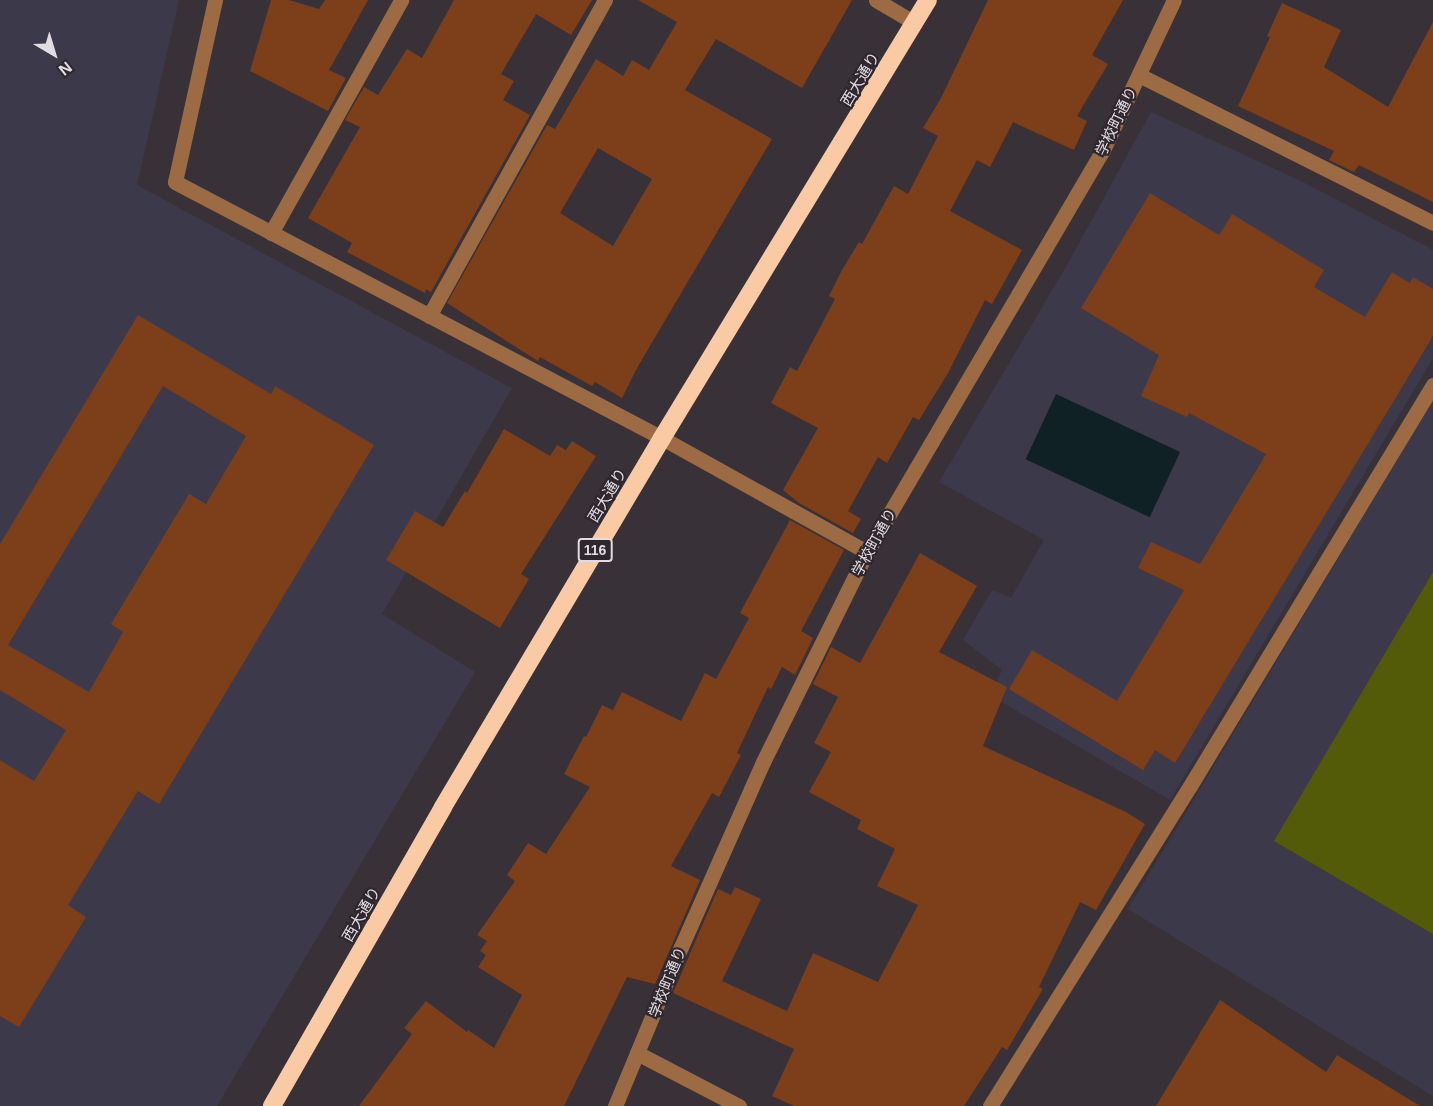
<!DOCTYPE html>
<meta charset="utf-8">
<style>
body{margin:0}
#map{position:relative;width:1433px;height:1106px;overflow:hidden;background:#393138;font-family:Helvetica,"Noto Sans JP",sans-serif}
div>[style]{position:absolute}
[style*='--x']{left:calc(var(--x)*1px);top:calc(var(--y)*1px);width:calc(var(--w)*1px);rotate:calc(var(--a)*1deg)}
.education>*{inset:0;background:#3c394a}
.green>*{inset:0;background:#535b09}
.water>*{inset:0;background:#0f2125;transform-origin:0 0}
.building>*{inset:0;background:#7d3e1a}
.minor>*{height:15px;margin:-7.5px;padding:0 7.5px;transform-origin:7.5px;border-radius:7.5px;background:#9c6b44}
.highway>*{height:18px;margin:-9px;padding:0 9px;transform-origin:9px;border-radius:9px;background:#facaa4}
span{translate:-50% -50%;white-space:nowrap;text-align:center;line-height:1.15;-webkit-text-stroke:4.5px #2f272e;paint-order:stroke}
.shield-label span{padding:2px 4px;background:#2f272e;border:2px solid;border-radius:4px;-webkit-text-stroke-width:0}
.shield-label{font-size:14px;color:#e1dce1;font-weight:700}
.street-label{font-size:15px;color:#e1dce1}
.north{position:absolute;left:24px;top:24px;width:60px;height:60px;-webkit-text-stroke:4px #2f272e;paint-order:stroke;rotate:142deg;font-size:16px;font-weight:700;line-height:24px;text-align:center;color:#e1dce1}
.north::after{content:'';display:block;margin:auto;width:21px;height:27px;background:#e1dce1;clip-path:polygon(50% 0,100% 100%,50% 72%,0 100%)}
</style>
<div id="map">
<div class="education">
<i style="clip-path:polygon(0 0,179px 0,137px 185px,512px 388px,382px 614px,475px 672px,217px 1106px,0 1106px)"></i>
<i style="clip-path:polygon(1151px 112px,1301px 181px,1433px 250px,1433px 358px,1170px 800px,990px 695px,1002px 670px,963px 640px,992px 590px,1011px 598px,1044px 540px,939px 482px,1067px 265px)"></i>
<i style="clip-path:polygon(1433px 400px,1433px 1096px,1128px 909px)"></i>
</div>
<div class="green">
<i style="clip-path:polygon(1433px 572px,1433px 934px,1274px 841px)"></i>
</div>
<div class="water">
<i style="left:1056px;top:394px;width:137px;height:72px;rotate:25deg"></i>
</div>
<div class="building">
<i style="clip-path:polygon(271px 0,289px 0,319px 9px,325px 0,368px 0,329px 70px,346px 78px,328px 111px,250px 71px)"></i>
<i style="clip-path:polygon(454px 0,592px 0,571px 35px,536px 14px,501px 74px,514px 81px,503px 100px,530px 115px,431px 292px,426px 289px,425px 293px,347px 252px,352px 243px,308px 218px,360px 127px,345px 120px,364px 87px,378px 95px,407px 49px,422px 58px)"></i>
<i style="clip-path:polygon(evenodd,638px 0,852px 0,802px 88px,716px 39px,685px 90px,772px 139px,637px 368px,622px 398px,595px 382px,592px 386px,540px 357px,538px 361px,447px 303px,547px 125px,555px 129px,596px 59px,623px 76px,632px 60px,649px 70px,677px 22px,638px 0,598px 148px,652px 179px,613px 246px,560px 213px,598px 148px)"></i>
<i style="clip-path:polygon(988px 0,1123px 0,1092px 55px,1108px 64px,1077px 116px,1087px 121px,1074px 150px,1013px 122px,990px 167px,977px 160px,950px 211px,1022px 250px,992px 304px,985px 300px,948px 373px,919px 420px,913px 417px,887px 463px,878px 457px,848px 511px,861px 519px,853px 533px,799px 503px,783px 490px,818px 428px,771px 403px,790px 367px,797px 371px,835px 299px,829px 296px,842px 270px,859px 242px,862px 244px,894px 186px,908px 194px,938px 136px,923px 128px,941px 98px)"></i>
<i style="clip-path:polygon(1282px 3px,1341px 30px,1324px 67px,1388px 107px,1433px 22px,1433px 202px,1359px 165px,1354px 172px,1329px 160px,1334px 151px,1238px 106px,1270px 37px,1267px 36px)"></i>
<i style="clip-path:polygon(1150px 193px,1219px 235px,1232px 214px,1324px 270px,1314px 287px,1365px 317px,1392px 272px,1410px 283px,1413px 277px,1433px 289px,1433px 336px,1175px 763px,1155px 750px,1143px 770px,1009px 689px,1032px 650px,1117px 701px,1184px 590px,1138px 568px,1151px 542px,1200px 564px,1266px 454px,1189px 413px,1187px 417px,1141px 396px,1159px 355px,1081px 308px)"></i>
<i style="clip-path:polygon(evenodd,138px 315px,271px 394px,275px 386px,374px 445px,159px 804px,138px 791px,68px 905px,86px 917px,19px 1027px,0 1016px,0 760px,34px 781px,66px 730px,0 690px,0 544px,138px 315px,163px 386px,246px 436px,206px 504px,189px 494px,111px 624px,123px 632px,89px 692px,8px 645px,163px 386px)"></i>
<i style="clip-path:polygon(504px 429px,550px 456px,557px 445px,566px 450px,572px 441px,596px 456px,521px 574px,529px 579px,500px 628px,386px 560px,415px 511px,443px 527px,465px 491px,467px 493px)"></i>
<i style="clip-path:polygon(790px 520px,844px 550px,801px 631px,813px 638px,795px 675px,782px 667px,771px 689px,768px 687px,737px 753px,741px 755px,719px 797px,712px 793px,671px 866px,700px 880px,655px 984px,627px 977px,564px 1106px,359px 1106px,412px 1034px,404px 1028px,426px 1001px,467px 1032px,468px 1030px,494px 1048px,522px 995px,478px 967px,486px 955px,480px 951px,487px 941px,477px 935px,515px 881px,507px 875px,528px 843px,546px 854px,590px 787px,564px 774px,584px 736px,586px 737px,602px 705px,613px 710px,622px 692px,681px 721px,705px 673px,716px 679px,749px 618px,740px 613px)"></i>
<i style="clip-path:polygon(920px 553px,977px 586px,939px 652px,1007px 687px,983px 746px,1126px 812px,1145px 824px,1096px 910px,1080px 902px,1039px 987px,1043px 989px,1007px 1050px,1002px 1047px,964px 1106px,794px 1106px,772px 1096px,794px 1049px,673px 993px,718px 889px,731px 895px,735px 887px,761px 899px,722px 981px,787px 1011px,813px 953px,878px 982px,918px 905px,877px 886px,895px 849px,857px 829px,861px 820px,809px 792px,831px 752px,814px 743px,838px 697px,813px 684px,831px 647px,860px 663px)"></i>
<i style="clip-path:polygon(1220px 1000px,1326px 1072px,1337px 1055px,1420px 1106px,1156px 1106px)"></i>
</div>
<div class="minor">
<i style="--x:215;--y:0;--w:186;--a:102.4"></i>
<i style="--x:175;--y:182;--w:550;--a:27.73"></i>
<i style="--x:662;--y:438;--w:235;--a:29.1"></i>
<i style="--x:876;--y:0;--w:45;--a:30.5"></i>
<i style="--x:1139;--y:75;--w:329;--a:26.7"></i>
<i style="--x:271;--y:233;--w:267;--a:-60.8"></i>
<i style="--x:429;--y:316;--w:362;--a:-60.9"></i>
<i style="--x:637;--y:1053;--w:115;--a:27.5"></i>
<i style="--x:615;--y:1106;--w:172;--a:-67.5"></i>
<i style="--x:681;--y:947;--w:202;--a:-66.1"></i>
<i style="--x:763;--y:762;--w:234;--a:-63.7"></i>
<i style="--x:867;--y:552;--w:464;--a:-59.6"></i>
<i style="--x:1102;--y:152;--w:168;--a:-64.7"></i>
<i style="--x:990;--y:1106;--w:377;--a:-58"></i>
<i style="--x:1190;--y:786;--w:469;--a:-58.8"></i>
</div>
<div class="highway">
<i style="--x:272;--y:1106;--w:344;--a:-60.2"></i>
<i style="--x:443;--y:807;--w:429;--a:-59.3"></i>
<i style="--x:662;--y:438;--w:512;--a:-58.73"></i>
</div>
<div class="shield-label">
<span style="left:595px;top:550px">116</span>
</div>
<div class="street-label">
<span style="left:860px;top:79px;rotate:-59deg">西大通り</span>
<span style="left:1116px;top:121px;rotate:-64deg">学校町通り</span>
<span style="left:607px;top:495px;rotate:-59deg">西大通り</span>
<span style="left:874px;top:542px;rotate:-61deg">学校町通り</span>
<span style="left:361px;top:914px;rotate:-60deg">西大通り</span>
<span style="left:667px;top:982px;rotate:-68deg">学校町通り</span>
</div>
<div class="north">N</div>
</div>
